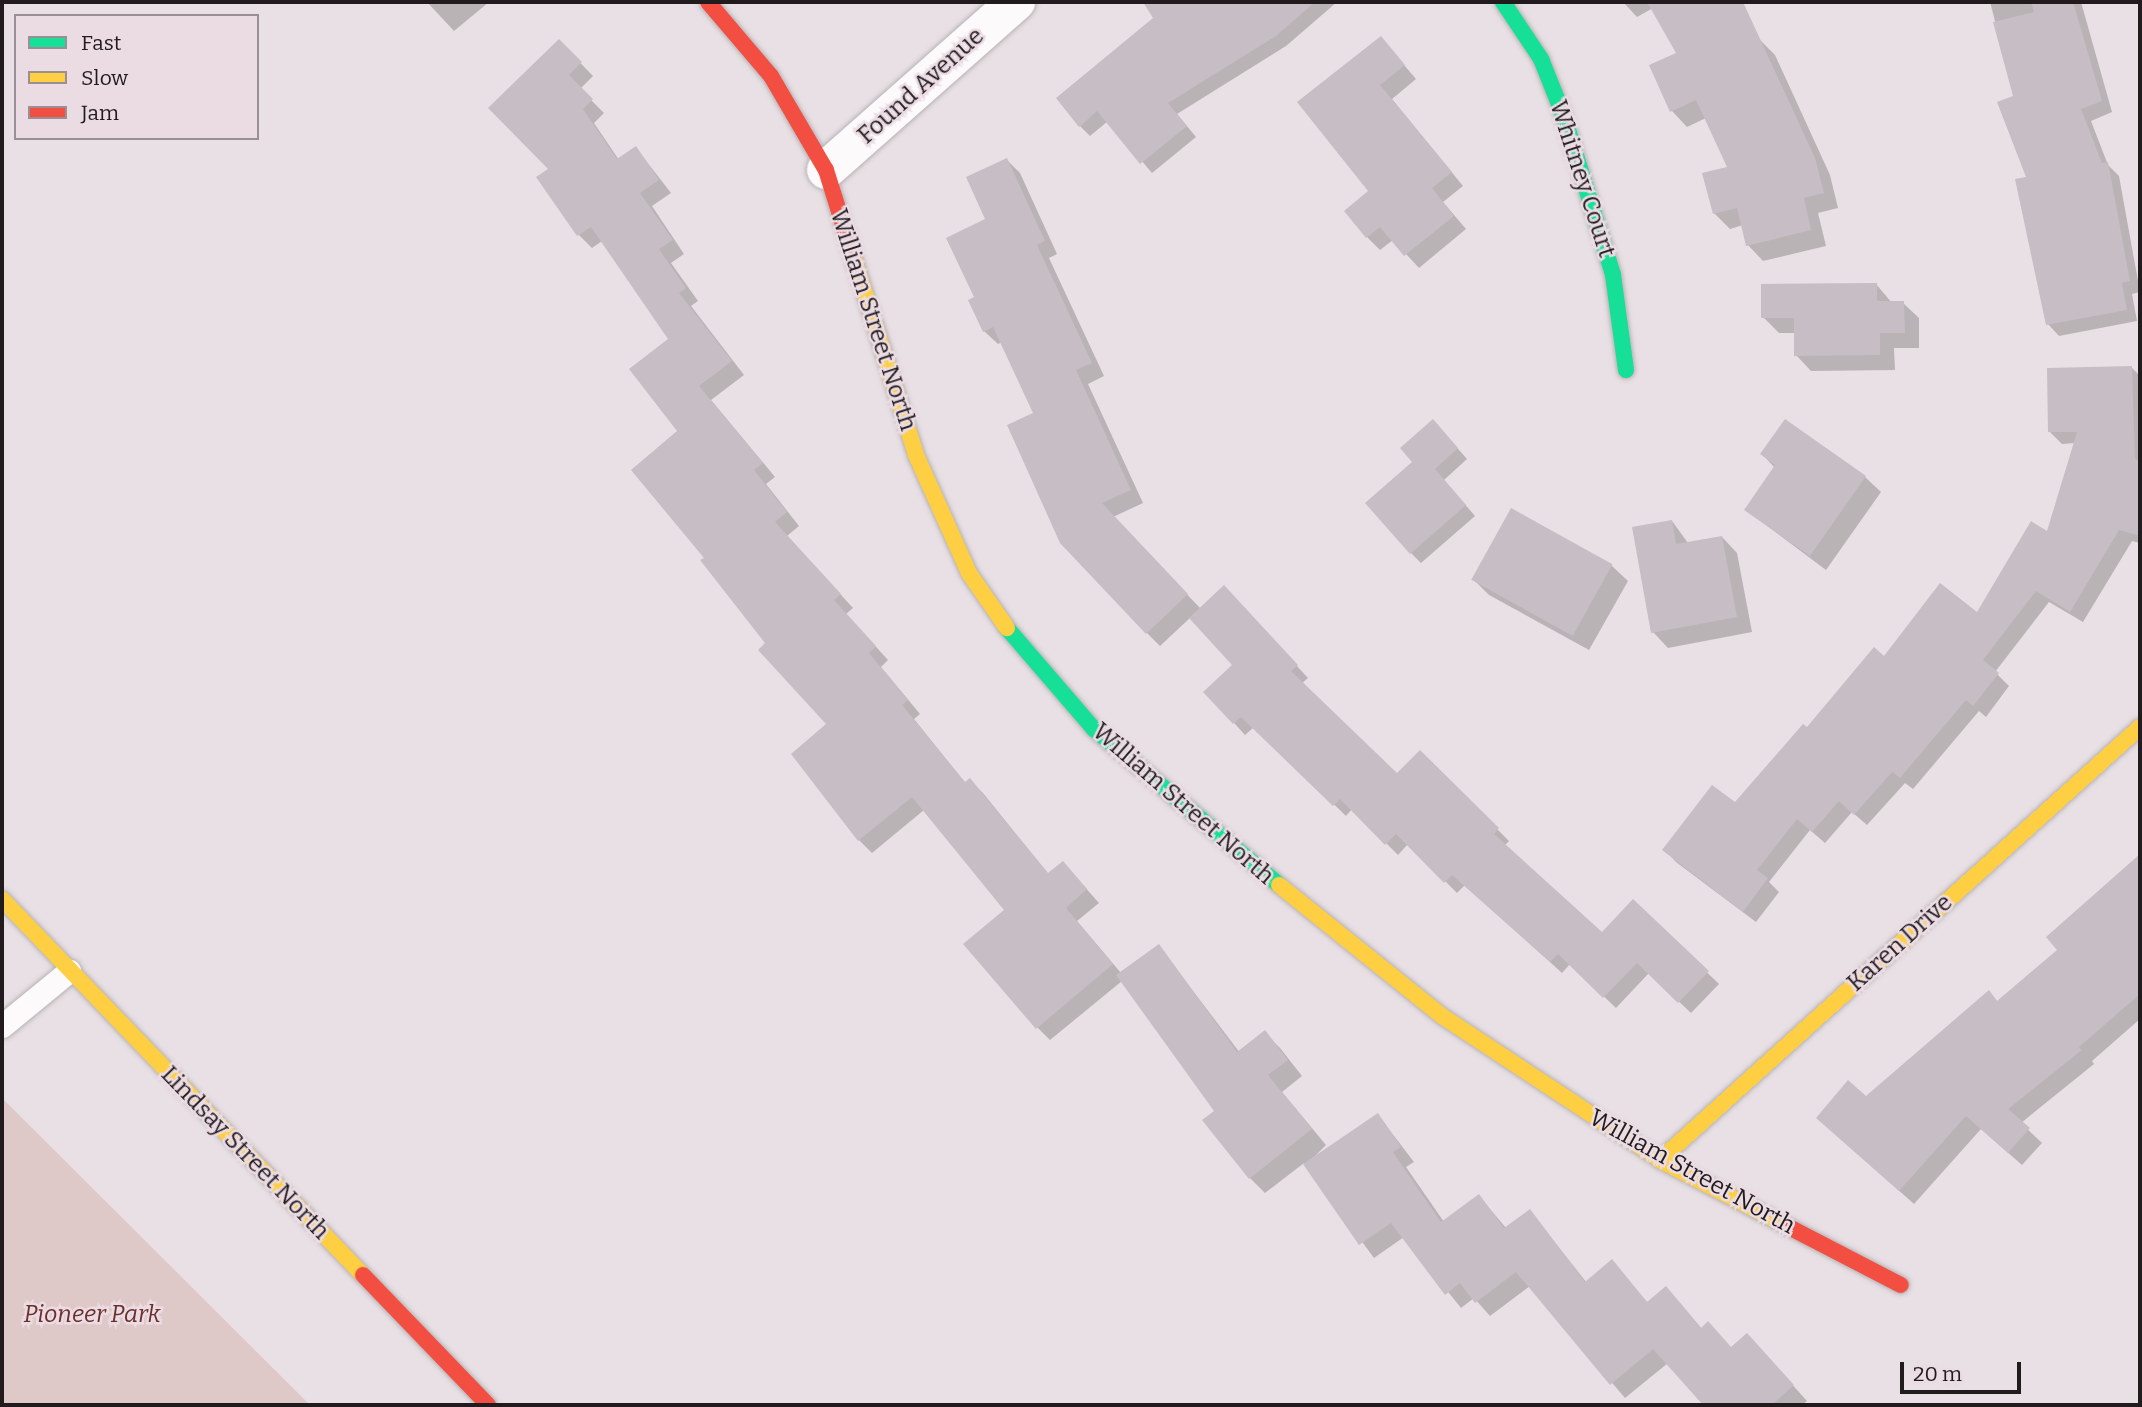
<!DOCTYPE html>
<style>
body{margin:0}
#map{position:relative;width:2142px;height:1407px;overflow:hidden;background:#e8e0e4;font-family:Bitter,serif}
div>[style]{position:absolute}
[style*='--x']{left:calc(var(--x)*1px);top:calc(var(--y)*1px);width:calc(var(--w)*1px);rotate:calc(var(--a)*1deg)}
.green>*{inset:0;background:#dfc9c8}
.shadow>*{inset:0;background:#0003}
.building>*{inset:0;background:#c6bdc5;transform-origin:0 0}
.roads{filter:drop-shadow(0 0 2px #b8b2b5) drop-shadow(0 0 2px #b8b2b5)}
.lane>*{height:23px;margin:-11.5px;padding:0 11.5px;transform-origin:11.5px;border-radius:11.5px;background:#fcfafb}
.street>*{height:38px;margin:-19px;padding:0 19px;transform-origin:19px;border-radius:19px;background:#fcfafb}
.fast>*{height:16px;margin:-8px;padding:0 8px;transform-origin:8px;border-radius:8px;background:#16e098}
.slow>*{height:16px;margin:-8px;padding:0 8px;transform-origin:8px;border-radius:8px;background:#ffcf43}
.jam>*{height:16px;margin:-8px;padding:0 8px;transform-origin:8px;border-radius:8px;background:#f24e42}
span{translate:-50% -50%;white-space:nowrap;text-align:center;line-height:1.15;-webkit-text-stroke:5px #ebdce4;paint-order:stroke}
.street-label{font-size:24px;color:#211b1e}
.park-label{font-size:24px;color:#6c2f2b;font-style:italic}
.frame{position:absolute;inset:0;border:4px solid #211b1e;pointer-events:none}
.legend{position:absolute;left:14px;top:14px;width:245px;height:126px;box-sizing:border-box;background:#ebdce4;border:2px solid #9a8f95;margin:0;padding:9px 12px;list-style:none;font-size:21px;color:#211b1e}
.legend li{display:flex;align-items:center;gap:14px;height:35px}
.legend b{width:35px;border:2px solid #9a8f95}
.scale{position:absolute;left:1900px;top:1362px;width:121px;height:32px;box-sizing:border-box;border:4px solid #211b1e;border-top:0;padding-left:9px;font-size:21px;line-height:24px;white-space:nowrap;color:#211b1e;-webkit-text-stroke:5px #ebdce4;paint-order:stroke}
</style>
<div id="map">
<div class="green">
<i style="clip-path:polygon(2px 1098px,310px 1405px,2px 1405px)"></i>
</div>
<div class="shadow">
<i style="clip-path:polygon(427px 2px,489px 2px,454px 31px)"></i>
<i style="clip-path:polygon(1166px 2px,1337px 2px,1286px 46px,1177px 114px,1196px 137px,1152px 173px,1108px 121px,1090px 136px,1080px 126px,1156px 19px,1151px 11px)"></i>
<i style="clip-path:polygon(1623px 2px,1729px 2px,1751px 43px,1759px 39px,1775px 55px,1830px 175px,1838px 208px,1818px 213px,1826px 246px,1763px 261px,1748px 245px,1743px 225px,1730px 229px,1714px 213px,1730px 168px,1706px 118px,1687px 127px,1672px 111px,1651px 66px,1678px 54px,1653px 8px,1637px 17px)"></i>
<i style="clip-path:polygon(1990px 2px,2081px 2px,2112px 112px,2091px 121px,2108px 165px,2119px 176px,2140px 292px,2132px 294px,2137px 321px,2059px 336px,2048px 324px,2015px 97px)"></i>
<i style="clip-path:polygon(1381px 38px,1416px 79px,1392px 99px,1463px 186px,1443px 202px,1466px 229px,1419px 268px,1393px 240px,1380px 250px,1367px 237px)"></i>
<i style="clip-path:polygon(559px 41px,593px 76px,580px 89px,604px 113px,594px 123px,619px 160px,636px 148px,671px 193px,652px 206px,684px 254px,671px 263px,698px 301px,691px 306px,744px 375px,711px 400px,775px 477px,766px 484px,799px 526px,787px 536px,853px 608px,846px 614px,888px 660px,881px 667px,920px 714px,914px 719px,966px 784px,970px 781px,983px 793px,1049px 875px,1075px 876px,1099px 903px,1077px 921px,1121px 973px,1159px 946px,1240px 1053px,1265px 1033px,1280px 1048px,1302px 1076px,1282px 1092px,1326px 1145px,1308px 1163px,1378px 1115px,1414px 1162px,1406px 1167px,1444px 1222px,1479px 1196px,1506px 1228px,1530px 1211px,1587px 1283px,1612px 1262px,1648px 1303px,1680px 1303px,1702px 1329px,1732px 1349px,1761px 1350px,1807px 1401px,1802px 1405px,1706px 1405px,1668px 1363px,1625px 1398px,1530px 1286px,1490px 1316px,1474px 1298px,1461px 1308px,1404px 1237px,1374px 1258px,1304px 1163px,1265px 1193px,1250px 1178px,1216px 1111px,1122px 981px,1050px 1040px,1038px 1028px,1007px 910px,924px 810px,872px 853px,859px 840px,793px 754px,829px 724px,706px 558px,679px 431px,671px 339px,602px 241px,592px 248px,579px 235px,539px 177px,551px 169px)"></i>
<i style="clip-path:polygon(1007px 160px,1020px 173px,1057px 254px,1049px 258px,1104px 376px,1088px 384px,1143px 503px,1113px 517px,1201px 609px,1235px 599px,1308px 678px,1301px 684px,1397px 775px,1420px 752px,1509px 841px,1504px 846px,1602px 934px,1634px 902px,1719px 984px,1691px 1013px,1649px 973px,1616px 1008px,1570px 964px,1562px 973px,1465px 885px,1457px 893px,1408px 844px,1398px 855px,1352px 809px,1346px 816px,1254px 727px,1245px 735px,1206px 692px,1235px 665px,1191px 617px,1160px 646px,1147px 633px,1002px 342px,998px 344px,984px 331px,976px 298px,988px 220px)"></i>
<i style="clip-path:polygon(1876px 284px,1892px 303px,1903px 303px,1919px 318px,1919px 348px,1894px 348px,1895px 370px,1811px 371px,1796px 355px,1796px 333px,1779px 333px,1763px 317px)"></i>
<i style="clip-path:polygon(2132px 368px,2140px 376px,2140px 543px,2132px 541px,2083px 622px,2049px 602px,1995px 672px,2009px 686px,1986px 717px,1979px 711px,1913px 789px,1905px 783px,1867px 825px,1852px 812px,1825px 843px,1810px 830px,1769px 882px,1779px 892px,1756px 922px,1676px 862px,1665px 850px,1735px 804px,1884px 658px,1977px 614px,2048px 533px,2075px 443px,2062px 444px,2050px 432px)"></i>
<i style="clip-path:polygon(1443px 432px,1467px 459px,1444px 480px,1475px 516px,1421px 563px,1411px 553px,1415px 463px)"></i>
<i style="clip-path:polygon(1762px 454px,1865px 477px,1881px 492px,1826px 570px,1746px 510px,1775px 468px)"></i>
<i style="clip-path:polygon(1512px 510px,1612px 566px,1628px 581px,1589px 650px,1489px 595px,1474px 580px)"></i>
<i style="clip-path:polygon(1672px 521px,1688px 543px,1722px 537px,1737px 553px,1752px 632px,1668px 648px,1653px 632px)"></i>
<i style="clip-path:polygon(2140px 859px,2140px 1019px,2092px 1061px,2094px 1064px,2021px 1123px,2042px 1143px,2022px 1165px,1981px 1129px,1914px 1204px,1832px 1131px,1989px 992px,1998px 1002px,2059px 950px,2048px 937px)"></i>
</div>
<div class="building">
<i style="clip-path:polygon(1143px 2px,1315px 2px,1276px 36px,1168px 103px,1187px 126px,1140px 164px,1097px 111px,1079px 127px,1056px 98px,1153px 18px)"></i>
<i style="clip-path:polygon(1647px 2px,1743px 2px,1815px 158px,1824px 193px,1804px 198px,1811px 230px,1746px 246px,1737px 208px,1713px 214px,1702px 173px,1727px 167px,1696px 100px,1670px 112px,1649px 65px,1676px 53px)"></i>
<i style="clip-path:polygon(2031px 2px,2073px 2px,2102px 101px,2081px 109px,2102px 163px,2108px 162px,2130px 281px,2122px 283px,2127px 310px,2046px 325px,2015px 179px,2026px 177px,1997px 102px,2013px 96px,1993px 22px,2034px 12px)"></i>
<i style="clip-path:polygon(1381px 36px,1405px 65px,1380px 85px,1452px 172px,1432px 188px,1454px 216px,1404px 256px,1380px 227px,1366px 238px,1344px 211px,1368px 191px,1297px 102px)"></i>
<i style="clip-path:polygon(559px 39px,582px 62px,569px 75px,593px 99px,583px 109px,617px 159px,636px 146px,659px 180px,640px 193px,673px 240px,659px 249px,686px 288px,679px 293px,732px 361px,699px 386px,763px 463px,754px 470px,787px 512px,775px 522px,841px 594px,834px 600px,876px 646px,869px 653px,908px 700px,902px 705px,965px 782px,970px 778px,1048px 873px,1063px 861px,1087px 889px,1066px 908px,1113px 964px,1036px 1029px,963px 944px,1004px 910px,912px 797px,858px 841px,791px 754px,826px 724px,758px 650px,765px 643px,700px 560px,704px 558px,631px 470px,677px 431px,629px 369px,668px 339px,591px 227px,577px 236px,536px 177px,548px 169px,488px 108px)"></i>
<i style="clip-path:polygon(1007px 158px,1045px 241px,1037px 245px,1092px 363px,1076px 370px,1131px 490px,1102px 503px,1188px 594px,1146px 634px,1060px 543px,1007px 425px,1033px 413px,993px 327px,983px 332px,968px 300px,974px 297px,946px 238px,985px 219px,966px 177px)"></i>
<i style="clip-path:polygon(1877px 283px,1877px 301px,1904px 301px,1905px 333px,1880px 333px,1880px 355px,1794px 356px,1794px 318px,1761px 318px,1761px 284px)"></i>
<i style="clip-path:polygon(2132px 366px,2135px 459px,2140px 461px,2140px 536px,2119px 530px,2070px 612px,2036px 591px,1983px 660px,1999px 673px,1973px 706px,1966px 700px,1900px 778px,1892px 772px,1854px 815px,1839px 801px,1812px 832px,1797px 819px,1757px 870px,1768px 878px,1743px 912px,1662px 850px,1712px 785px,1735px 802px,1803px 724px,1807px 727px,1874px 647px,1884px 656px,1940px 583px,1977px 612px,2031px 521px,2047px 531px,2077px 432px,2048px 432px,2047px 368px)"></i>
<i style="clip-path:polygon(1433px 419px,1458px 448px,1435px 469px,1466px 505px,1410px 554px,1365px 503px,1412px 462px,1400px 448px)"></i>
<i style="clip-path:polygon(1785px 419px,1866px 476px,1810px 556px,1744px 510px,1775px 465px,1760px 454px)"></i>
<i style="left:1511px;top:508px;width:116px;height:82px;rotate:29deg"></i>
<i style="clip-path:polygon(1672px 520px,1676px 544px,1722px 536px,1737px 617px,1651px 633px,1632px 527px)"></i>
<i style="clip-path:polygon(1224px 585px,1298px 665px,1291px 671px,1397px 773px,1420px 750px,1499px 828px,1494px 834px,1602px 932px,1633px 899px,1709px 971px,1678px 1003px,1637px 963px,1603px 998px,1558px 954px,1550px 962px,1452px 875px,1444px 883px,1396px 834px,1385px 845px,1340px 799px,1333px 806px,1241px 717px,1233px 724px,1203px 692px,1232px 665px,1189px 618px)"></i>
<i style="clip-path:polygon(2140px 854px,2140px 994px,2079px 1047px,2082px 1050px,2008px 1109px,2030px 1128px,2008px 1153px,1966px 1116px,1899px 1191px,1816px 1118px,1848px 1080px,1866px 1096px,1989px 990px,1997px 1001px,2057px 950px,2046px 937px)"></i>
<i style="clip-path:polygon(1159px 944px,1237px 1052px,1265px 1030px,1288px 1060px,1268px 1075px,1312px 1129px,1249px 1179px,1202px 1120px,1214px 1111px,1116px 975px)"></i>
<i style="clip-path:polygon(1378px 1113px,1401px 1147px,1393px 1152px,1441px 1222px,1479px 1194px,1504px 1228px,1530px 1209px,1585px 1282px,1612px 1259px,1647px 1302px,1666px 1286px,1701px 1328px,1708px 1321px,1731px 1347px,1747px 1333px,1794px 1385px,1772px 1405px,1703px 1405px,1653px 1349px,1610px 1385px,1516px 1272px,1475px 1303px,1460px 1283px,1445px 1295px,1391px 1223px,1359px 1245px,1303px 1164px)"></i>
</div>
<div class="roads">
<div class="lane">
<i style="--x:2;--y:1026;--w:87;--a:-39.4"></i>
</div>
<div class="street">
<i style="--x:826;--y:170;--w:254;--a:-41.5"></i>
</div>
<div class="fast">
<i style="--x:1503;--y:2;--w:69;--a:56.3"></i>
<i style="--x:1541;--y:59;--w:59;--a:68.2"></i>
<i style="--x:1563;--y:114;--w:169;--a:72.7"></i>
<i style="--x:1613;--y:275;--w:96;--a:82.2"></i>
<i style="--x:1007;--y:628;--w:133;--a:49.3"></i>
<i style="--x:1094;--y:729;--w:242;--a:40.1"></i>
</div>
<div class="slow">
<i style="--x:853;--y:256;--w:209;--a:72.4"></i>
<i style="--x:916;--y:455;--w:129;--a:65.8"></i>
<i style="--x:969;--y:573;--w:67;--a:55.4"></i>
<i style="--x:1279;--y:885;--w:209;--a:38.8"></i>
<i style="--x:1442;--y:1016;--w:261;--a:33.4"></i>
<i style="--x:1660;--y:1160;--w:143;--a:27.5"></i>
<i style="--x:2;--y:899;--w:521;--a:46.17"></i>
<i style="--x:1660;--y:1160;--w:646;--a:-42.05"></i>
</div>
<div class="jam">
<i style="--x:708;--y:2;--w:97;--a:49.6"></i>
<i style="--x:771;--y:76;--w:109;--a:59.7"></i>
<i style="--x:826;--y:170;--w:90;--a:72.6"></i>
<i style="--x:1787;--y:1226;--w:128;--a:27.4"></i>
<i style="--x:363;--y:1275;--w:180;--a:46.1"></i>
</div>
</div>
<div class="street-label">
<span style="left:921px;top:86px;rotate:-42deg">Found Avenue</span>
<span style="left:1582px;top:179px;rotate:72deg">Whitney Court</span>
<span style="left:873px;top:320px;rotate:72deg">William Street North</span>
<span style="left:1183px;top:804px;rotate:41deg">William Street North</span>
<span style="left:1900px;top:943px;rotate:-42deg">Karen Drive</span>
<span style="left:245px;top:1153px;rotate:46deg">Lindsay Street North</span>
<span style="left:1692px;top:1172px;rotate:29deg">William Street North</span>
</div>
<div class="park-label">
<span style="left:92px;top:1315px">Pioneer Park</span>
</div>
<div class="frame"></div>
<ul class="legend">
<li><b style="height:9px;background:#16e098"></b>Fast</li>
<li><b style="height:9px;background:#ffcf43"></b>Slow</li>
<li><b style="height:9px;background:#f24e42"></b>Jam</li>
</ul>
<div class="scale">20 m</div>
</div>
